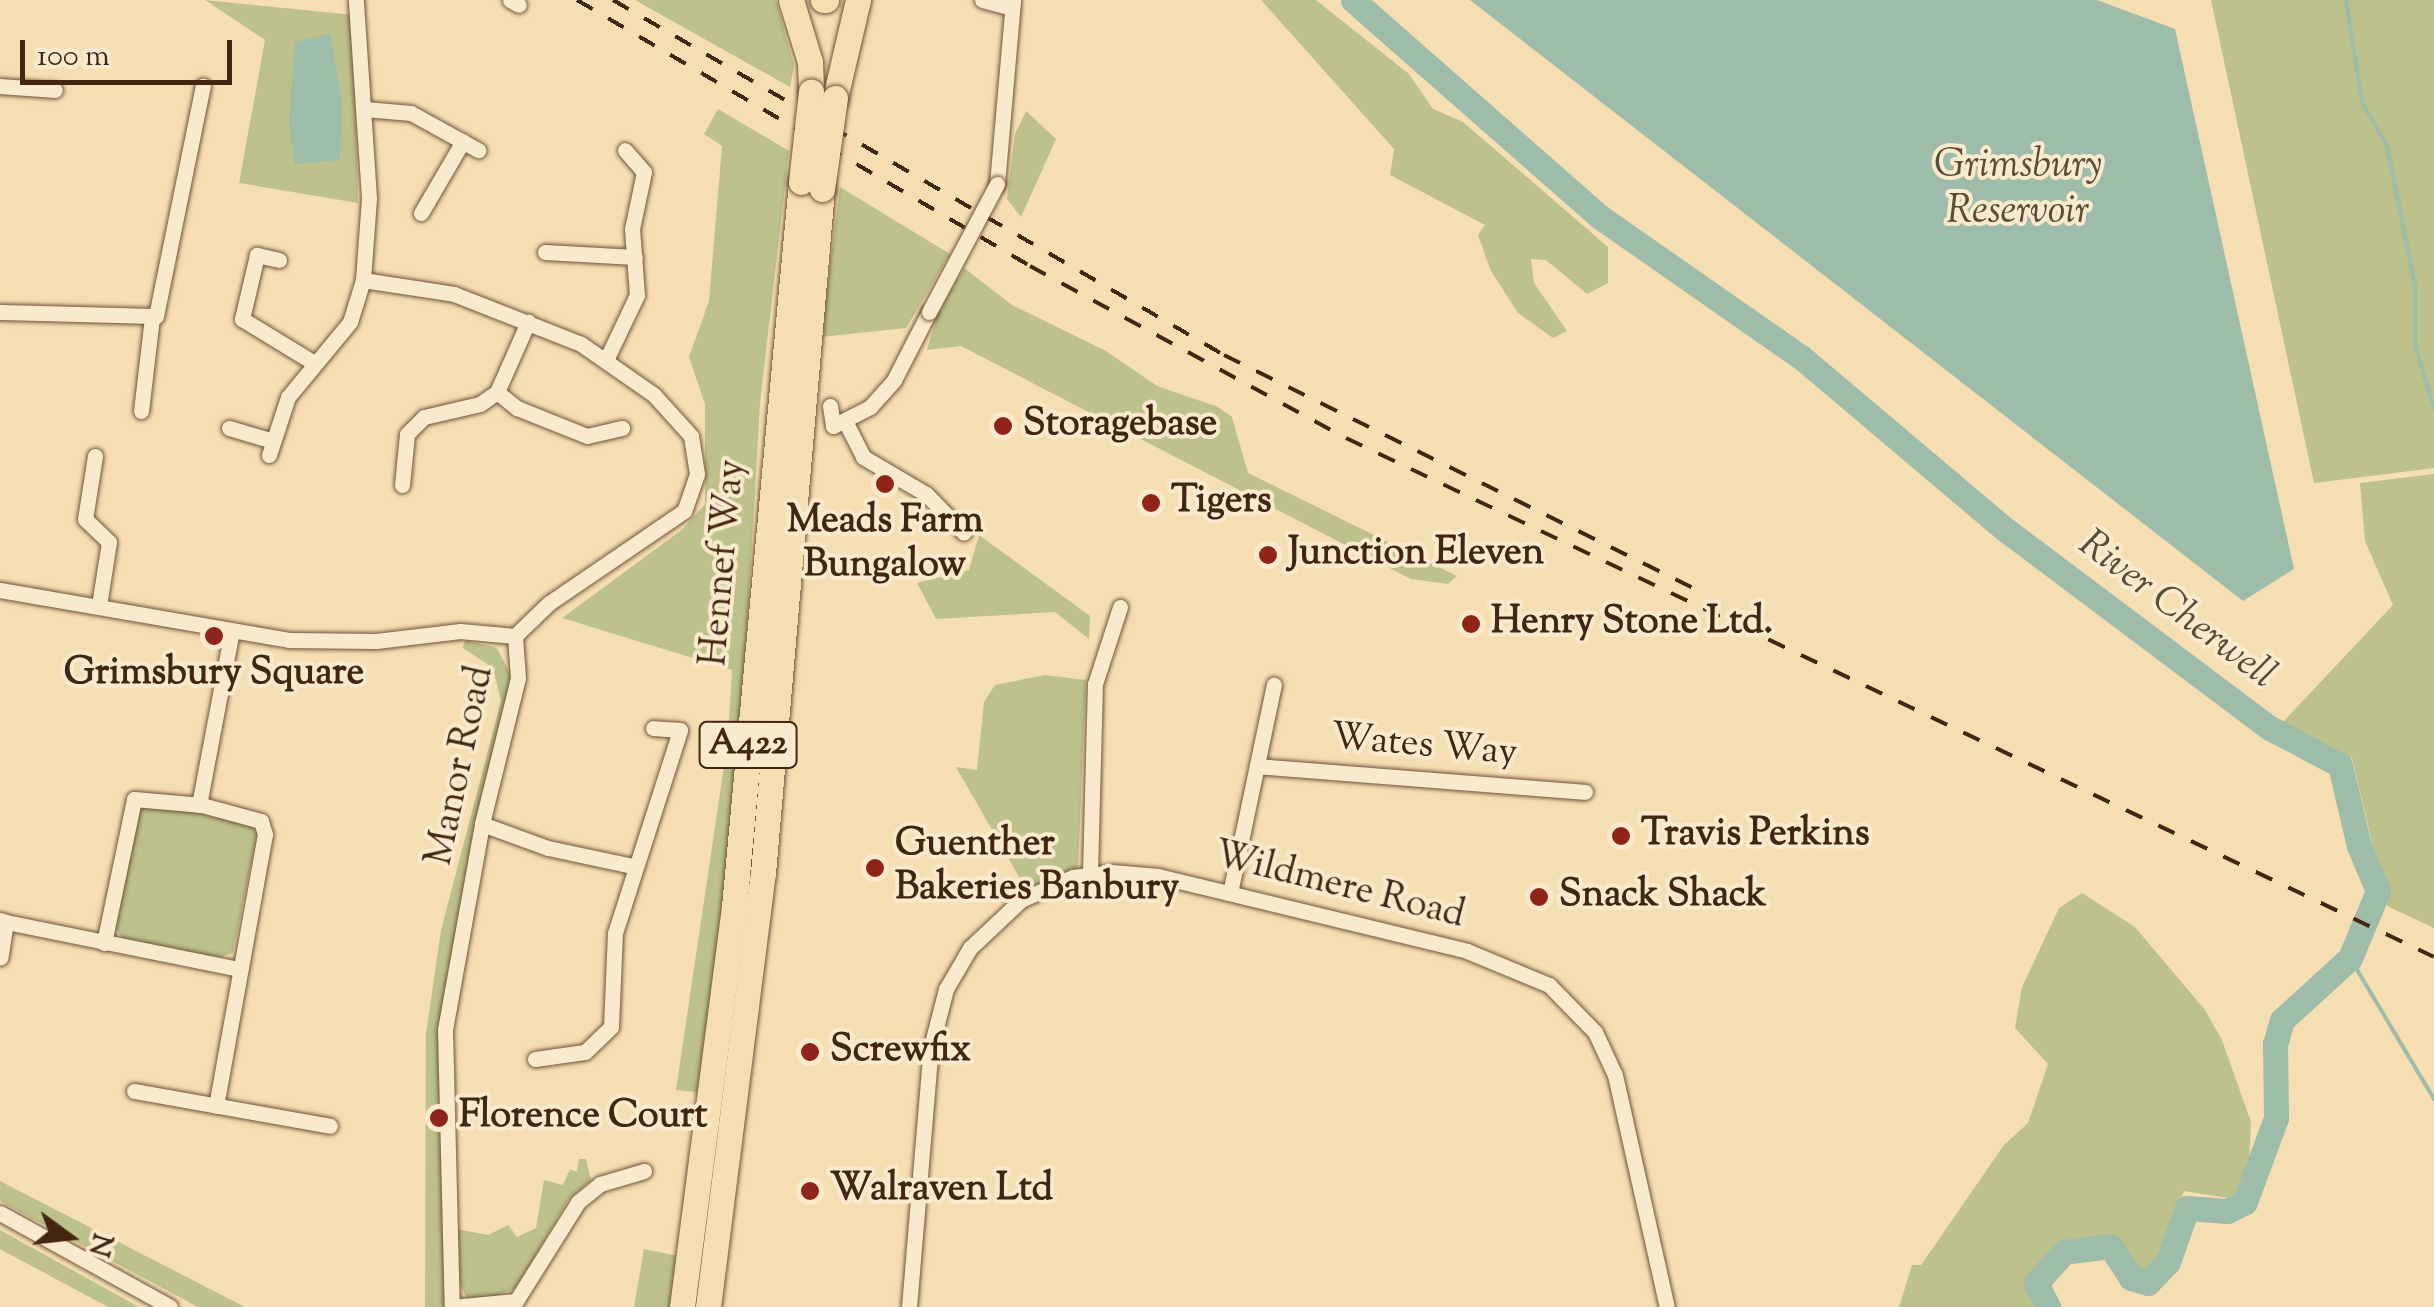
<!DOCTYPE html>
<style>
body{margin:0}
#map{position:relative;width:2434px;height:1307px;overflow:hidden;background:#f6deb3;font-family:"Sorts Mill Goudy",serif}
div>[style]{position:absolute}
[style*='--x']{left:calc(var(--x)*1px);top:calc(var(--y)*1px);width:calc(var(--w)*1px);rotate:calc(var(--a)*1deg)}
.green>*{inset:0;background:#bdc18b}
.water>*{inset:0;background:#9dbca9}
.stream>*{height:4px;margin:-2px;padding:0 2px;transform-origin:2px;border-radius:2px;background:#9dbca9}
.river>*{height:25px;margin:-12.5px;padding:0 12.5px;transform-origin:12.5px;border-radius:12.5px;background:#9dbca9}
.roads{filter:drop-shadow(0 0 2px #70543a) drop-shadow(0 0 2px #70543a)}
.minor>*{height:15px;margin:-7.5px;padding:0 7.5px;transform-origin:7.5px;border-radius:7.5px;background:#f9eace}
.trunk>*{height:25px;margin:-12.5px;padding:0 12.5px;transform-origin:12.5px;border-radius:12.5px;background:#f6deb3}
.rail>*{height:4px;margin-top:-2px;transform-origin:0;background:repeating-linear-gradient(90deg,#432611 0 18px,transparent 0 36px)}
.bridges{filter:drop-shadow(0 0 2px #70543a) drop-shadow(0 0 2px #70543a)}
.minor-bridge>*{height:15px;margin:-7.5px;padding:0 7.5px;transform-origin:7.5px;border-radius:7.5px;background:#f9eace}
.trunk-bridge>*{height:25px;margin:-12.5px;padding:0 12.5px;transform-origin:12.5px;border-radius:12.5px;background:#f6deb3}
.dots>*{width:28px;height:28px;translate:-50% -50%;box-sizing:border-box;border:5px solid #f9eace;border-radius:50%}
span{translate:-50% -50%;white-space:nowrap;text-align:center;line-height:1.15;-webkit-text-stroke:8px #f9eace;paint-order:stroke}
.shield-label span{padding:2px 8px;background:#f9eace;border:2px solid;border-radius:8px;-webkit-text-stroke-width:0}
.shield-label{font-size:35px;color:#432611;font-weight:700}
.poi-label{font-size:38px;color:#432611;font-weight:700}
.left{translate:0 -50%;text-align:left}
.street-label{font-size:38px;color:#432611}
.water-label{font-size:40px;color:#5a4c37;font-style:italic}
.north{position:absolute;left:20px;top:1187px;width:100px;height:100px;-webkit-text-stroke:8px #f9eace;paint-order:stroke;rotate:105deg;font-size:28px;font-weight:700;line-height:40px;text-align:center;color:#432611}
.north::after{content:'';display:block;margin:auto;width:35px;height:45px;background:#432611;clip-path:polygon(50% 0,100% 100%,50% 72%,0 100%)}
.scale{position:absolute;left:20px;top:40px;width:212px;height:45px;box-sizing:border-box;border:5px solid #432611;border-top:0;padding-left:12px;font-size:30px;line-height:35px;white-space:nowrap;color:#432611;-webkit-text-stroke:8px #f9eace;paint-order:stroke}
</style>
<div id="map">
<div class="green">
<i style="clip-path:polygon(205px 0,353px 15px,358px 203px,239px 183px,265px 40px)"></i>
<i style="clip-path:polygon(635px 0,776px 0,794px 66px,790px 87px)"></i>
<i style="clip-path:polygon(1261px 0,1316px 0,1409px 74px,1433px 109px,1463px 122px,1608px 247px,1608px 283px,1587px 294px,1546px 260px,1531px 259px,1534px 283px,1567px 331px,1553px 338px,1518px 313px,1491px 271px,1478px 235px,1485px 225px,1390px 175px,1394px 149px)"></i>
<i style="clip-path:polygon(2211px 0,2434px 0,2434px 468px,2314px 483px)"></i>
<i style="clip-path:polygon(718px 109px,789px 151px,760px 404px,740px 748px,705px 1093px,676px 1090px,728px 739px,732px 670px,562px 618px,683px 529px,705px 504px,705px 404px,689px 357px,709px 301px,722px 146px,704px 134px)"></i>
<i style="clip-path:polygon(1026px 111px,1056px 139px,1021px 217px,1007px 199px,1015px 134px)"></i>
<i style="clip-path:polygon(840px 187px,950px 254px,906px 328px,821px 337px)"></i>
<i style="clip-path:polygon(964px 268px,1012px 305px,1106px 351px,1157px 386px,1218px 407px,1232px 417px,1248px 473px,1457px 576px,1448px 584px,1411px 579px,961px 346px,927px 350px,938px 313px)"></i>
<i style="clip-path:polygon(2434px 474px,2434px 928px,2387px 906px,2352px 758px,2283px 722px,2393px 605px,2365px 541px,2360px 483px)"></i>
<i style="clip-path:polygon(979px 535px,1090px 616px,1089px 639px,1055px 612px,936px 619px,917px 583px,969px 570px)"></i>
<i style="clip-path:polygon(465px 640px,497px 648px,513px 679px,441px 1035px,447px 1307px,425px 1307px,426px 1034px,441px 930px,501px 701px,493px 668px,463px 648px)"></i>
<i style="clip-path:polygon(1045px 675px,1086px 680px,1078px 868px,1026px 889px,956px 767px,977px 770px,984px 702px,995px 685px)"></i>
<i style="clip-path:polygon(157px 805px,243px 819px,257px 833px,233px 953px,217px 958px,124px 940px,115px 928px,139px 809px)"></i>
<i style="clip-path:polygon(2082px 893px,2135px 927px,2205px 1010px,2222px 1040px,2251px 1122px,2249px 1161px,2234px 1199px,2184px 1191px,2154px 1268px,2134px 1273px,2121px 1240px,2072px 1245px,2035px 1274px,2043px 1307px,1899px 1307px,1912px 1265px,1921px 1265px,2004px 1145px,2028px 1123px,2048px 1064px,2015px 1028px,2022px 987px,2059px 908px)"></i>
<i style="clip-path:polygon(579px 1159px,586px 1159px,591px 1180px,569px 1199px,515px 1289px,470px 1304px,460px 1285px,457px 1229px,488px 1235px,508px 1225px,517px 1237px,536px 1228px,544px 1180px,563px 1185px,570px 1169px,577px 1172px)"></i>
<i style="clip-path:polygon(0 1181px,245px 1307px,198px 1307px,0 1201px)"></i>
<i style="clip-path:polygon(0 1230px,139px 1307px,108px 1307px,0 1249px)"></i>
<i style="clip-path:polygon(644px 1249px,684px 1257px,674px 1307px,634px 1307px)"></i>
</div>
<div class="water">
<i style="clip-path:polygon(1470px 0,2097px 0,2175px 29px,2294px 569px,2243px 601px)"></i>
<i style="clip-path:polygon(330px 33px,341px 98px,340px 160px,295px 164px,289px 123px,295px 42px)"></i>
</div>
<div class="stream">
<i style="--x:2346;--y:0;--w:103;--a:81.1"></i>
<i style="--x:2362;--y:102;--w:51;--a:60.4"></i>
<i style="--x:2387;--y:146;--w:143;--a:78.7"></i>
<i style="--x:2415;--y:286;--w:59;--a:90"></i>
<i style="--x:2415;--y:345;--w:66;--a:73.2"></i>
<i style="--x:2350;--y:958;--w:164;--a:59.2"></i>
</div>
<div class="river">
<i style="--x:1353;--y:0;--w:329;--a:41.3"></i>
<i style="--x:1600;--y:217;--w:245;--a:34.9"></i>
<i style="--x:1801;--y:357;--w:268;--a:40.2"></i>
<i style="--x:2006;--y:530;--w:330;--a:36.9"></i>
<i style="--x:2270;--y:728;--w:79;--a:27.9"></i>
<i style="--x:2340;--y:765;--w:83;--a:76.8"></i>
<i style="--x:2359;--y:846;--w:49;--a:67.1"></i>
<i style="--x:2378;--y:891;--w:73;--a:112.7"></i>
<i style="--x:2350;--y:958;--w:92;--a:137.6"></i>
<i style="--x:2282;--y:1020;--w:25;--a:106"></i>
<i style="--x:2275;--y:1044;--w:74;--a:89.2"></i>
<i style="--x:2276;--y:1118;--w:90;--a:110.3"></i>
<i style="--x:2245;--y:1202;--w:20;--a:153"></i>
<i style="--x:2227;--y:1211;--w:40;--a:-175.7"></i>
<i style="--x:2187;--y:1208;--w:57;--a:109.4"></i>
<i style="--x:2168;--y:1262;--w:29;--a:134"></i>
<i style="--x:2148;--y:1283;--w:18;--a:-164"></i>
<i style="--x:2131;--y:1278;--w:38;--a:-123"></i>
<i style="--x:2110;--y:1246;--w:46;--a:172.6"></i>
<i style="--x:2064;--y:1252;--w:42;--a:132.1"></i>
<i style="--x:2036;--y:1283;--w:27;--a:63"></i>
</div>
<div class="roads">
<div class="minor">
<i style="--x:510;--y:0;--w:10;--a:29"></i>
<i style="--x:982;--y:0;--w:31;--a:15"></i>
<i style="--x:0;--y:86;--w:55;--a:4.2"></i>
<i style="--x:365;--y:109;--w:46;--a:5"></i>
<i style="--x:411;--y:113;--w:77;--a:28.9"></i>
<i style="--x:997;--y:184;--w:185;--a:-85"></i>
<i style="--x:421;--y:213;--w:83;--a:-59.7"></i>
<i style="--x:545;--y:252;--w:90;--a:3.2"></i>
<i style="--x:279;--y:260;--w:23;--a:-167"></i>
<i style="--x:257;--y:255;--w:66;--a:103.2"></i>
<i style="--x:242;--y:319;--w:84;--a:31.4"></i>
<i style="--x:363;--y:280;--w:92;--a:8.7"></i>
<i style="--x:454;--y:294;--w:136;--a:21.5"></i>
<i style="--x:581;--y:344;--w:89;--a:34.9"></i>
<i style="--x:654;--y:395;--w:55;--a:47.9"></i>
<i style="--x:691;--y:436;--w:38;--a:81"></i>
<i style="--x:697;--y:474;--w:39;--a:109"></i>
<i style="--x:684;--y:511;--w:163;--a:145.7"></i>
<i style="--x:549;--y:603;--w:47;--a:135.9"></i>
<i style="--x:0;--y:312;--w:156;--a:1.5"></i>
<i style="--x:156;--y:316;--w:235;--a:-78.5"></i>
<i style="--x:607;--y:358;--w:70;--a:-64.5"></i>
<i style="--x:637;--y:295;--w:66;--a:-94.3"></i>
<i style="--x:632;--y:229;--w:58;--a:-78.1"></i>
<i style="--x:644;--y:172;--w:29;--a:-131"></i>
<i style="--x:497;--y:392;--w:26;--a:39"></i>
<i style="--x:517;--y:408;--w:75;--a:21.8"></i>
<i style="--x:587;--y:436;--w:36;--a:-13"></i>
<i style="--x:830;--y:406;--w:20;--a:81"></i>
<i style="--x:833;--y:426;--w:42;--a:-27.2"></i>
<i style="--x:870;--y:407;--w:36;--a:-48"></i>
<i style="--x:894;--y:380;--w:76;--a:-62.8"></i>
<i style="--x:141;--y:411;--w:94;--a:-83.3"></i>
<i style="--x:846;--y:423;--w:38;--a:63"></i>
<i style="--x:863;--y:457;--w:73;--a:30.4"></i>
<i style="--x:926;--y:494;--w:54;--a:45.7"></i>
<i style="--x:229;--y:428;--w:46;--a:16.5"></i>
<i style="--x:269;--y:455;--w:61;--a:-71.9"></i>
<i style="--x:288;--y:397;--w:97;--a:-50.4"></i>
<i style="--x:350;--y:322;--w:44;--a:-72.8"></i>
<i style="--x:363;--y:280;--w:82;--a:-85.8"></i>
<i style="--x:369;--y:198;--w:198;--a:-93.8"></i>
<i style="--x:95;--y:456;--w:64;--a:99"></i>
<i style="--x:85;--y:519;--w:33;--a:44"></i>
<i style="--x:109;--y:542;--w:64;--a:99"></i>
<i style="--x:402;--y:485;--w:51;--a:-84.4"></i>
<i style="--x:407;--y:434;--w:24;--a:-45"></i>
<i style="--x:424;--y:417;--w:57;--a:-13.1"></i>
<i style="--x:480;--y:404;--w:21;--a:-35"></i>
<i style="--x:497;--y:392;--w:77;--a:-66.1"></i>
<i style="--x:0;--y:590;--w:293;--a:9.8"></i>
<i style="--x:289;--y:640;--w:87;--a:0.7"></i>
<i style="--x:376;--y:641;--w:85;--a:-6.8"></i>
<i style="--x:460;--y:631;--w:55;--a:5.2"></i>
<i style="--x:515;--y:636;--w:42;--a:85.9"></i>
<i style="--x:518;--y:678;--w:150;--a:103.9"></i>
<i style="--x:482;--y:824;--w:209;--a:100.2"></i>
<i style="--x:445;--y:1030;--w:277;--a:88.6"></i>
<i style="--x:452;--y:1307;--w:64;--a:-5.4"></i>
<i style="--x:516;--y:1301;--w:117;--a:-57.9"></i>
<i style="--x:578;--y:1202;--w:28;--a:-39"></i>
<i style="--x:600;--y:1184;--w:46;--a:-16.5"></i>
<i style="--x:1257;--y:766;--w:329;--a:4.5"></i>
<i style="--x:199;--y:805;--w:177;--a:-79.3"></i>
<i style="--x:482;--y:824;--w:70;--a:20"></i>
<i style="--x:548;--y:848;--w:87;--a:12"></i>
<i style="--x:1090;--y:873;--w:189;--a:-88.5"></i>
<i style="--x:1095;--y:684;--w:81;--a:-72"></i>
<i style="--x:1230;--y:893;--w:213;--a:-78.1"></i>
<i style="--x:0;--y:920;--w:6;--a:18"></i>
<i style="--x:6;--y:922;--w:36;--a:99"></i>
<i style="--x:6;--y:922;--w:239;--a:11.4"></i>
<i style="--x:104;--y:943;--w:147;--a:-78.2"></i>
<i style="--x:134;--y:799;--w:68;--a:5"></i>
<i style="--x:202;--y:805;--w:61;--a:15.2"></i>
<i style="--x:261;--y:821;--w:14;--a:73"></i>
<i style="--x:265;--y:834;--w:276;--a:100.2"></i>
<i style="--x:535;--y:1059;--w:50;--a:-8"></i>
<i style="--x:585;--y:1052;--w:36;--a:-44"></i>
<i style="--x:611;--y:1027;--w:94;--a:-87.6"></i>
<i style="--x:615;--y:933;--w:213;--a:-72.2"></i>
<i style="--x:680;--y:730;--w:27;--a:-176"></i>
<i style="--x:134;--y:1091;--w:199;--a:10.1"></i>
<i style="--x:0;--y:1213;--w:194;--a:28.9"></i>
<i style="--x:909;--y:1307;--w:261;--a:-85.2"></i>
<i style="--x:931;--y:1047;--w:60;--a:-75.5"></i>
<i style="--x:946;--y:989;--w:48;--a:-59.7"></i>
<i style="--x:970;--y:948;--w:70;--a:-43.3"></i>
<i style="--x:1021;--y:900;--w:57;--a:-23.9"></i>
<i style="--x:1073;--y:877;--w:39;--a:-7"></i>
<i style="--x:1112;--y:872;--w:46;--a:5"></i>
<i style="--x:1158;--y:876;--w:318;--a:13.6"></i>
<i style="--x:1467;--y:951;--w:89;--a:22.5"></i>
<i style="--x:1549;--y:985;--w:66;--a:45.6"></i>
<i style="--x:1595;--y:1032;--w:47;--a:65.1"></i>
<i style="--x:1615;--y:1075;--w:238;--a:77.4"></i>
</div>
<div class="trunk">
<i style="--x:791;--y:0;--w:65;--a:73"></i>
<i style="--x:810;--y:62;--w:30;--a:88"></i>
<i style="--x:823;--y:0;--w:3;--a:0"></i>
<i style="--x:835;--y:98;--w:101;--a:-76.8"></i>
<i style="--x:682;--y:1307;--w:403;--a:-82.6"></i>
<i style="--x:734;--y:907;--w:728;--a:-84.72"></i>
<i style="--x:708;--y:1307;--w:437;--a:-82.8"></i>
<i style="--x:763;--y:873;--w:687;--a:-85.07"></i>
</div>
</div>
<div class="rail">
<i style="--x:577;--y:0;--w:525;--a:30.42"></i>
<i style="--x:1030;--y:266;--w:360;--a:28.6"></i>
<i style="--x:1346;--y:438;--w:1205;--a:25.5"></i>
<i style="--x:613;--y:0;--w:707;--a:30.16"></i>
<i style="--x:1224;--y:355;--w:526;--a:26.42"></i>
</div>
<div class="bridges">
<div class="minor-bridge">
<i style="--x:929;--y:312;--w:145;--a:-62"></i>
</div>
<div class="trunk-bridge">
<i style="--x:801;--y:182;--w:91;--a:-83.7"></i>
<i style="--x:822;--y:189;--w:92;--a:-81.9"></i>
</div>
</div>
<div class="dots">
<i style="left:1003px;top:426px;background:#8f2418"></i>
<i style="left:885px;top:484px;background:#8f2418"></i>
<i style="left:1151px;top:503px;background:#8f2418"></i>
<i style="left:1268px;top:555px;background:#8f2418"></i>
<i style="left:1471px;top:624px;background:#8f2418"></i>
<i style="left:214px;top:636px;background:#8f2418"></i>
<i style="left:1621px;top:836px;background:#8f2418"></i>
<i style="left:875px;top:868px;background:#8f2418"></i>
<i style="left:1539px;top:897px;background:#8f2418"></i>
<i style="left:810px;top:1052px;background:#8f2418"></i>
<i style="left:439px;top:1118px;background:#8f2418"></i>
<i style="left:810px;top:1191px;background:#8f2418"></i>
</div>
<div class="shield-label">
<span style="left:748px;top:745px">A422</span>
</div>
<div class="poi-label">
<span class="left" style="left:1023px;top:426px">Storagebase</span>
<span class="left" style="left:1171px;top:503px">Tigers</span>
<span style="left:885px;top:545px">Meads Farm<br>Bungalow</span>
<span class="left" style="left:1288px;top:555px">Junction Eleven</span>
<span class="left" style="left:1491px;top:624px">Henry Stone Ltd.</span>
<span style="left:214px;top:675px">Grimsbury Square</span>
<span class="left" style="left:1641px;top:836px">Travis Perkins</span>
<span class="left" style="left:895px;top:868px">Guenther<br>Bakeries Banbury</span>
<span class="left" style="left:1559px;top:897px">Snack Shack</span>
<span class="left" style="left:830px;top:1052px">Screwfix</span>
<span class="left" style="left:459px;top:1118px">Florence Court</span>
<span class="left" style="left:830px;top:1191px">Walraven Ltd</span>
</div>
<div class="street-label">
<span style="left:725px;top:563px;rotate:-85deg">Hennef Way</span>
<span style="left:1424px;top:747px;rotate:5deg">Wates Way</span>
<span style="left:462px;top:766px;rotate:-78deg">Manor Road</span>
<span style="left:1339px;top:887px;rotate:14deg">Wildmere Road</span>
</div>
<div class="water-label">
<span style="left:2018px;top:190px">Grimsbury<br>Reservoir</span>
<span style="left:2176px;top:611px;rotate:37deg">River Cherwell</span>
</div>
<div class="north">N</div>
<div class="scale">100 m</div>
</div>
